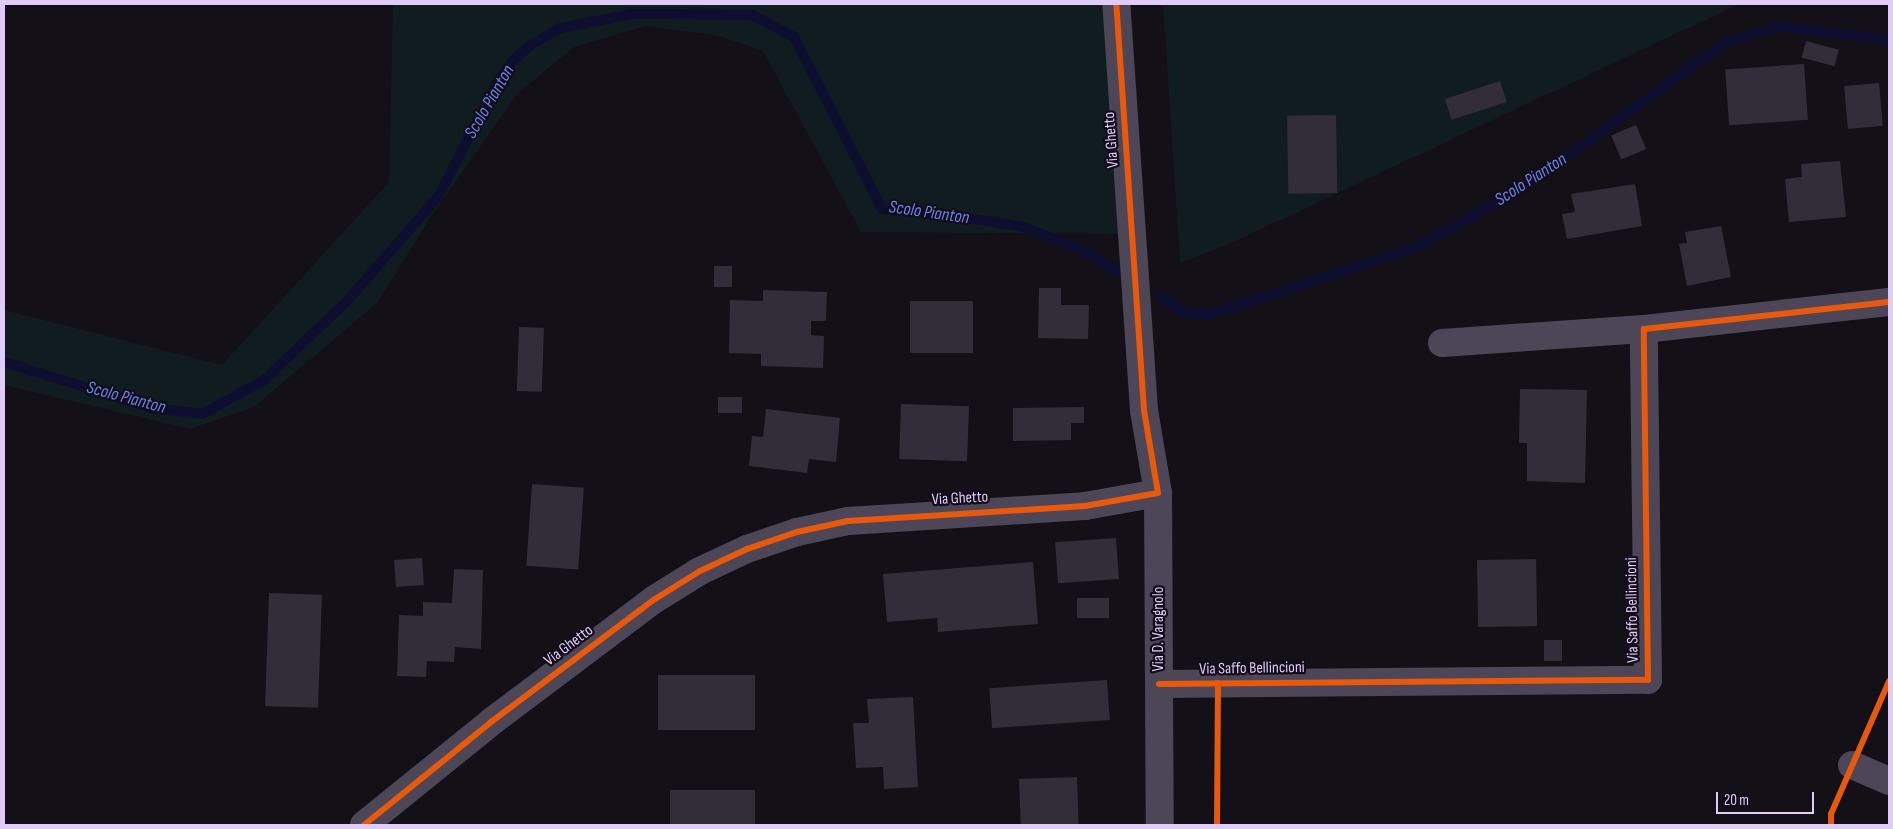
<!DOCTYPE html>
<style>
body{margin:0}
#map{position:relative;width:1893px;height:829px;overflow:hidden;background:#131017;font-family:"Sofia Sans Condensed",sans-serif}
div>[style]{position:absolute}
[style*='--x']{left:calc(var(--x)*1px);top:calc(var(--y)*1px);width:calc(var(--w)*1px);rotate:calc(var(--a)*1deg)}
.green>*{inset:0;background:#111c21}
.stream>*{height:10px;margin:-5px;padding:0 5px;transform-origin:5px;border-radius:5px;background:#0e0f30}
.building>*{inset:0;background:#332d39;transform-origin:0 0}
.minor>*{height:28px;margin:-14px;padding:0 14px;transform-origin:14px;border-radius:14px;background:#4c4657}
.cycleway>*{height:6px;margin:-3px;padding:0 3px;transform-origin:3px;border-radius:3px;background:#e8590c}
span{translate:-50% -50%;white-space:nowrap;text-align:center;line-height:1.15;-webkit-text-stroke:4.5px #130d1a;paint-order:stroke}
.street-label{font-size:16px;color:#dfccf8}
.water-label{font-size:18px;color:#6884ea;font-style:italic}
.frame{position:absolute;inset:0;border:5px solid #dfccf8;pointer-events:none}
.scale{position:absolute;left:1716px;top:792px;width:98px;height:22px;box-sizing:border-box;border:2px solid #dfccf8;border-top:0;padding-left:6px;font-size:15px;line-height:18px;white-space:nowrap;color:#dfccf8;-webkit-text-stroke:4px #130d1a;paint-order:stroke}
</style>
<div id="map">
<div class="green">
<i style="clip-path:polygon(393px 4px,1114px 4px,1129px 234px,861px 232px,763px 51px,715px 35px,646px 26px,574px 47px,517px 94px,432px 215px,377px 303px,254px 407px,190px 429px,4px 385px,4px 310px,222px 365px,389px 182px)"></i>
<i style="clip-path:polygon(1163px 4px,1739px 4px,1231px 243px,1180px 263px)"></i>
</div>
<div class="stream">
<i style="--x:1160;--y:296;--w:27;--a:36"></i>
<i style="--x:1182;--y:312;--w:24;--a:7"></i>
<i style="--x:1206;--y:315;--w:216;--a:-17.8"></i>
<i style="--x:1412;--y:249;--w:127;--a:-28.8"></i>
<i style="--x:1523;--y:188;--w:248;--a:-35.8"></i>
<i style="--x:1724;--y:43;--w:59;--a:-16.9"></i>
<i style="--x:1780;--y:26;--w:110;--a:7.3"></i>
<i style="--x:4;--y:362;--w:155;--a:17.3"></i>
<i style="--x:152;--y:408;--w:50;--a:6.8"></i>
<i style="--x:202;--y:414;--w:71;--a:-28.7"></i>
<i style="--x:264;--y:380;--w:116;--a:-43.6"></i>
<i style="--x:348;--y:300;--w:137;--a:-48.9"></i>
<i style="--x:438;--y:197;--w:131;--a:-62.7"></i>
<i style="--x:498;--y:81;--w:24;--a:-54"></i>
<i style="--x:512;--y:62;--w:23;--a:-43"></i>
<i style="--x:529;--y:46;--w:36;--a:-30"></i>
<i style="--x:560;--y:28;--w:74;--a:-10.9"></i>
<i style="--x:633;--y:14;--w:119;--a:0.5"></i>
<i style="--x:752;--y:15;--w:47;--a:27.6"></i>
<i style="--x:794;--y:37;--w:193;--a:62.9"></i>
<i style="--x:882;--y:209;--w:50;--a:4.6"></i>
<i style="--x:932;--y:213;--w:89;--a:8.4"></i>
<i style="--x:1020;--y:226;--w:58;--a:20.3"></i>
<i style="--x:1074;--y:246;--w:52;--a:30"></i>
</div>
<div class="building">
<i style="left:1806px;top:41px;width:34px;height:17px;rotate:15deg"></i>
<i style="left:1804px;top:64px;width:56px;height:79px;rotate:86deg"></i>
<i style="left:1500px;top:81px;width:22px;height:58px;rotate:72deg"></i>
<i style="left:1879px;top:83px;width:43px;height:35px;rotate:85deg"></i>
<i style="left:1336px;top:115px;width:78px;height:49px;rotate:89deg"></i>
<i style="left:1636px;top:125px;width:26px;height:27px;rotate:67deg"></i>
<i style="clip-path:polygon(1840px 161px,1846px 217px,1789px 222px,1785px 179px,1802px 177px,1801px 164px)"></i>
<i style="clip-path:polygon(1635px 184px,1642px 226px,1567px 239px,1562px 214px,1575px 212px,1571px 194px)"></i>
<i style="clip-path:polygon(1721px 226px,1731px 277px,1687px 286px,1679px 244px,1687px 243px,1685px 232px)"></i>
<i style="left:714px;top:266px;width:18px;height:21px"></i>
<i style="clip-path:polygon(1039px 288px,1061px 288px,1061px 305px,1089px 305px,1088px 339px,1038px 338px)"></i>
<i style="clip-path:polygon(763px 290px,827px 292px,826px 321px,811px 321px,811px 335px,824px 336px,823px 368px,761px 366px,761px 354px,729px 353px,730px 300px,763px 301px)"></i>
<i style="left:910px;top:301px;width:63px;height:52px"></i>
<i style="left:519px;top:327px;width:25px;height:64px;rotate:2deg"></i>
<i style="clip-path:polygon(1520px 389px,1587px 390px,1585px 483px,1527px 481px,1527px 443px,1519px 443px)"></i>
<i style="left:718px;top:397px;width:24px;height:16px"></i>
<i style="left:901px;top:404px;width:68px;height:55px;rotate:2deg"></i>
<i style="clip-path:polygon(1084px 407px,1084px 423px,1071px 423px,1071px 440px,1013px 441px,1013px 408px)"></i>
<i style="clip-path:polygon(766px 409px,840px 418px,836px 462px,809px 459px,807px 473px,749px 466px,752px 436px,763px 437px)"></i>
<i style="left:532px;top:484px;width:52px;height:82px;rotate:4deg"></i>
<i style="left:1116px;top:538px;width:41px;height:61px;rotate:86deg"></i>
<i style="left:422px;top:558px;width:27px;height:28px;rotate:86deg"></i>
<i style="left:1536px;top:559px;width:67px;height:59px;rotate:89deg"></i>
<i style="clip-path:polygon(1033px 562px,1038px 624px,938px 632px,937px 618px,887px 622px,883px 574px)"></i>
<i style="clip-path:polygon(454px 569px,483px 570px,481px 649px,455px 647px,454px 662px,427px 661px,426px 677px,397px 676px,399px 615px,423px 616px,423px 602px,452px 603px)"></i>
<i style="left:269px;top:593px;width:53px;height:113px;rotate:2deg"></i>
<i style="left:1077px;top:598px;width:32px;height:20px"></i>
<i style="left:1544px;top:640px;width:18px;height:21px"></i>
<i style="left:755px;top:675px;width:55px;height:97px;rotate:90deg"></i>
<i style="left:1107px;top:680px;width:40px;height:118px;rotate:86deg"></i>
<i style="clip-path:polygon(913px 697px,918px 787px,884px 789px,883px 767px,856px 768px,853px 723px,869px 723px,867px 699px)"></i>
<i style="left:1077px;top:777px;width:48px;height:58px;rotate:88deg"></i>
<i style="left:670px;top:790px;width:85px;height:35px"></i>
</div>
<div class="minor">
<i style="--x:1442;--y:343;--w:202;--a:-4"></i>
<i style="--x:1158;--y:493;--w:332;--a:89.7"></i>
<i style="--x:1159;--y:684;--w:489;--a:-0.5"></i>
<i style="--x:1648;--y:680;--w:351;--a:-90.7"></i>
<i style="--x:1644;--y:329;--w:246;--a:-6.3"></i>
<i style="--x:1852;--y:765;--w:40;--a:23.4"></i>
<i style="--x:364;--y:825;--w:164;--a:-39"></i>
<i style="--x:491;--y:722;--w:205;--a:-36.9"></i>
<i style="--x:655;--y:599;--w:53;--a:-31.9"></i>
<i style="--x:700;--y:571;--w:52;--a:-25.1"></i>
<i style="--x:747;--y:549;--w:53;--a:-18.8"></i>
<i style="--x:797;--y:532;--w:52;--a:-12.2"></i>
<i style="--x:848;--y:521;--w:237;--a:-3.6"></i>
<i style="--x:1085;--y:506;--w:74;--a:-10.1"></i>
<i style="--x:1158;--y:493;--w:84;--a:-99.6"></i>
<i style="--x:1144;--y:410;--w:407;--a:-93.9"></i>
</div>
<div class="cycleway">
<i style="--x:1159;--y:684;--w:489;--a:-0.5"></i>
<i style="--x:1648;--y:680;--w:351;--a:-90.7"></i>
<i style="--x:1644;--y:329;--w:246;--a:-6.3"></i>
<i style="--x:364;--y:825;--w:164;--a:-39"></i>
<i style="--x:491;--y:722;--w:205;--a:-36.9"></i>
<i style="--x:655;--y:599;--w:53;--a:-31.9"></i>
<i style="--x:700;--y:571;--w:52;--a:-25.1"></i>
<i style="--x:747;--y:549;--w:53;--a:-18.8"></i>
<i style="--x:797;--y:532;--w:52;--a:-12.2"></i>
<i style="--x:848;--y:521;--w:237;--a:-3.6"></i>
<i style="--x:1085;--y:506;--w:74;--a:-10.1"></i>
<i style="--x:1158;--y:493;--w:84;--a:-99.6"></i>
<i style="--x:1144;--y:410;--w:407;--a:-93.9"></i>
<i style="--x:1217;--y:825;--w:142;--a:-89.6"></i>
<i style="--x:1831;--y:825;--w:11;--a:-90"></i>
<i style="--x:1831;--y:814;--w:145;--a:-66.4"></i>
</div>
<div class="street-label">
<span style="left:1112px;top:140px;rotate:-94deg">Via Ghetto</span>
<span style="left:960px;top:499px;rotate:-3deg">Via Ghetto</span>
<span style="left:1633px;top:610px;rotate:-91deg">Via Saffo Bellincioni</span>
<span style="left:1159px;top:629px;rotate:-90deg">Via D. Varagnolo</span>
<span style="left:569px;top:646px;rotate:-37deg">Via Ghetto</span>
<span style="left:1252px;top:669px;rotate:-1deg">Via Saffo Bellincioni</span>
</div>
<div class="water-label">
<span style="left:490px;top:102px;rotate:-60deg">Scolo Pianton</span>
<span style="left:1531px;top:180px;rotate:-33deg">Scolo Pianton</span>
<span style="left:929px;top:213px;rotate:8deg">Scolo Pianton</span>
<span style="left:126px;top:398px;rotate:15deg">Scolo Pianton</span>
</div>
<div class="frame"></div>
<div class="scale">20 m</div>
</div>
